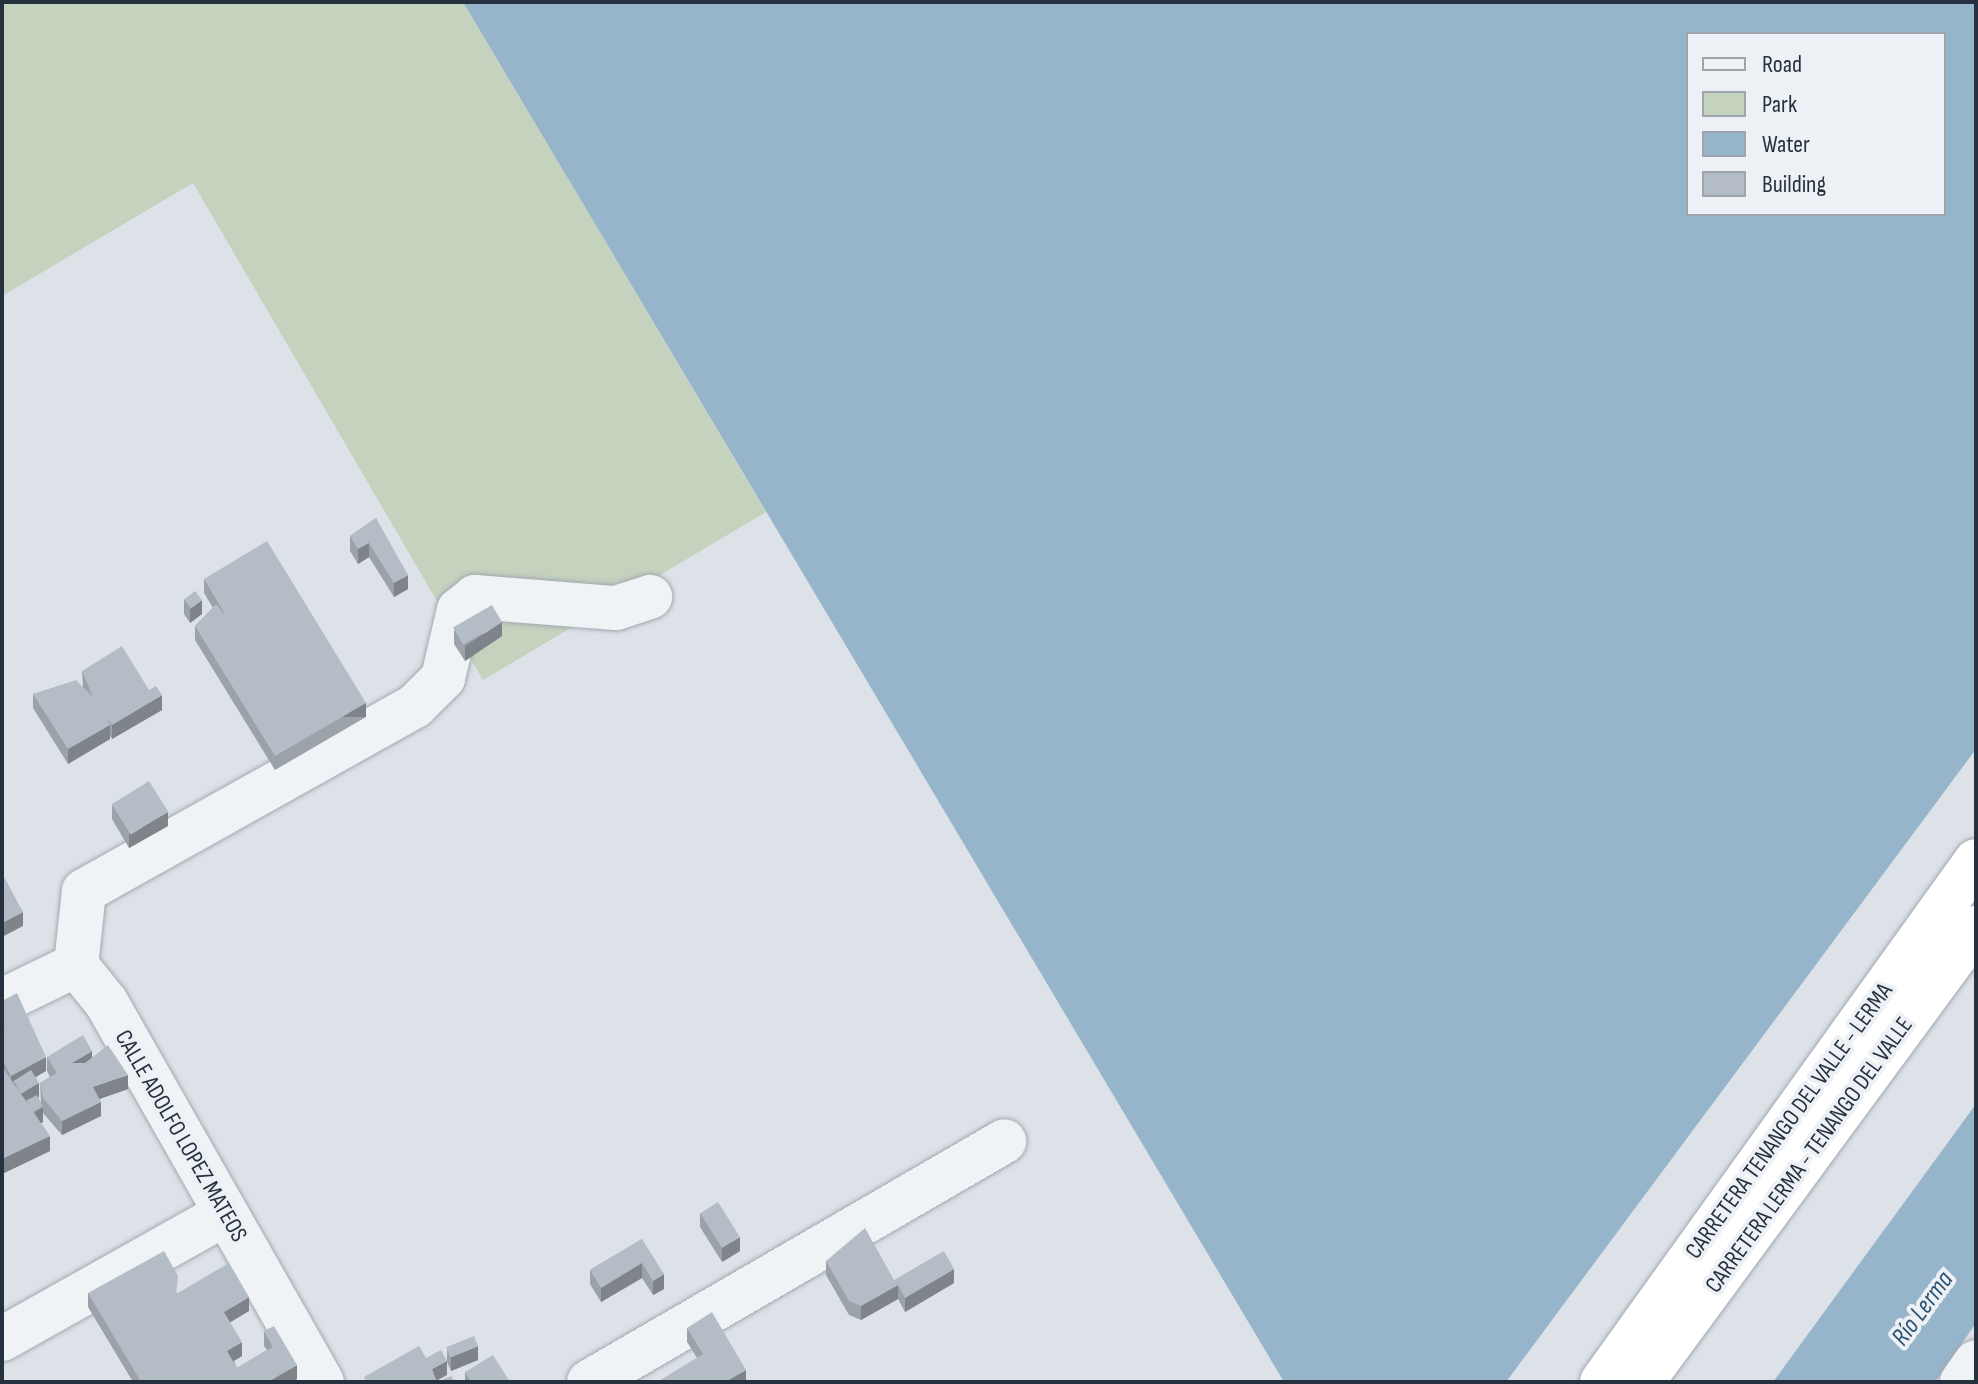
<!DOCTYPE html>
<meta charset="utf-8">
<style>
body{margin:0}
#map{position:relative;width:1978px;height:1384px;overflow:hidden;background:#dde2e8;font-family:"Sofia Sans Condensed",sans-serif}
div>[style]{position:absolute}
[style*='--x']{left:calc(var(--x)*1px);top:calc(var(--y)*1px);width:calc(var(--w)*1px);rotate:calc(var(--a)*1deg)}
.green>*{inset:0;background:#c5d2be}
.water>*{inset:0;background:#96b4ca}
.roads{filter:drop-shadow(0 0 2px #a2a9b2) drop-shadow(0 0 2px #a2a9b2)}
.minor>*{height:44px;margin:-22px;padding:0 22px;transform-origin:22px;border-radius:22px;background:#f0f3f6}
.highway>*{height:44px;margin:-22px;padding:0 22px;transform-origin:22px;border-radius:22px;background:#fff}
.wall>*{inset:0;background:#9ba2a9}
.shaded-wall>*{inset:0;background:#7e848a;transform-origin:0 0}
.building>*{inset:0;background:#b4bcc5;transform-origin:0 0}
span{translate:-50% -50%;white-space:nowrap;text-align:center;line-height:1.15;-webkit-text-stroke:8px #edf1f5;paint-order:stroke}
.street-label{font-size:24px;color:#26313f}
.water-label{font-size:26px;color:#2e5475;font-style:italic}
.frame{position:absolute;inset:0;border:4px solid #26313f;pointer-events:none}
.legend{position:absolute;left:1686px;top:32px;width:260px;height:184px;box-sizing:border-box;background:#edf1f5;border:2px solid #9da4ac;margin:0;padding:10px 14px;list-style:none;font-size:24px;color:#26313f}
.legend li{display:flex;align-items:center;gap:16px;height:40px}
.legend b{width:40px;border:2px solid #9da4ac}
</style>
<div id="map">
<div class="green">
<i style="clip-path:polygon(2px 2px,463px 2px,766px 512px,483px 680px,193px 183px,2px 296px)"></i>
</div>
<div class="water">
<i style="clip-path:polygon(evenodd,463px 2px,1976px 2px,1976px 749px,1506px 1382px,1284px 1382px,463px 2px,1688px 34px,1944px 34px,1944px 214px,1688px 214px,1688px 34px)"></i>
<i style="clip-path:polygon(1976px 1104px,1976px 1323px,1935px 1382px,1773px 1382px)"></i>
</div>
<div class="roads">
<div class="minor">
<i style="--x:76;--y:965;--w:74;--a:-83.8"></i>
<i style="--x:84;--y:891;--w:379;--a:-29.2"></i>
<i style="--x:415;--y:706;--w:40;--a:-45"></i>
<i style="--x:443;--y:678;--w:70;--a:-76.8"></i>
<i style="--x:459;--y:610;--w:21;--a:-39"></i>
<i style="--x:475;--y:597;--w:141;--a:4.5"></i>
<i style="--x:616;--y:608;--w:36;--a:-18"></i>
<i style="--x:76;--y:965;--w:48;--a:51"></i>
<i style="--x:106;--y:1002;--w:437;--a:60.4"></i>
<i style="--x:2;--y:1001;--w:82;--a:-25.9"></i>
<i style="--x:2;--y:1339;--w:256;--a:-29.3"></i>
<i style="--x:589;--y:1382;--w:480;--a:-30.1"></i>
<i style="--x:1962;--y:1382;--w:24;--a:-55"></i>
</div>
<div class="highway">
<i style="--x:1602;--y:1382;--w:641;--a:-54.33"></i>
<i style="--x:1642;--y:1382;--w:564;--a:-53.66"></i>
</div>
</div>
<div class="wall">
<i style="clip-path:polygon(376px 518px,408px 589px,394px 597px,369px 557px,358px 564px,350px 551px,350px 536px)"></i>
<i style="clip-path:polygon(204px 579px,366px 717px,275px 770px,195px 640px,195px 626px,213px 608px,204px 593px)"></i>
<i style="clip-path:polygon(184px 599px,202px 614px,190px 623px,184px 614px)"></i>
<i style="clip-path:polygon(454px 630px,502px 636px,465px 661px,454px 644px)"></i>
<i style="clip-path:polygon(82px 671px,162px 710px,112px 739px,110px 736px,110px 739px,68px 764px,33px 708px,33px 694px,83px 687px)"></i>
<i style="clip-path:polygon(112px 805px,168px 826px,129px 848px,112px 819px)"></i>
<i style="clip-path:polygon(2px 1001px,46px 1071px,36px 1077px,39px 1097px,38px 1098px,41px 1103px,40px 1083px,50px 1077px,47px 1071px,47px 1057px,92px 1058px,128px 1089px,100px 1099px,101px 1116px,62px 1135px,43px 1113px,43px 1122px,41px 1123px,50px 1151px,2px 1174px)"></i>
<i style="clip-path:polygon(700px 1213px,740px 1251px,722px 1262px,700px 1227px)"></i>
<i style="clip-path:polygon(642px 1239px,664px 1289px,653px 1295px,642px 1278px,601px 1302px,590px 1284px,590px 1270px)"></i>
<i style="clip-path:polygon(826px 1261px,894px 1280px,954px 1283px,905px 1312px,898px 1299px,861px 1320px,849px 1315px,826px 1275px)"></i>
<i style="clip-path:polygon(88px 1293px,178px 1293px,249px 1311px,230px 1322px,242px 1356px,234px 1361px,237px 1368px,267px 1350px,264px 1346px,264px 1331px,297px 1379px,292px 1382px,133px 1382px,88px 1307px)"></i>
<i style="clip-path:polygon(687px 1328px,746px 1382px,697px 1358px,687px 1342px)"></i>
<i style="clip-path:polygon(447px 1348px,478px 1360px,451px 1371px,447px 1362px)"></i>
<i style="clip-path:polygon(465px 1372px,510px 1382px,465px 1382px)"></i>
</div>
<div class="shaded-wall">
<i style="clip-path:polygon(369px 543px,369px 557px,358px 564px,358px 549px)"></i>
<i style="clip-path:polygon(408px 575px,408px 589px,394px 597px,394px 583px)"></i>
<i style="clip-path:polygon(202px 600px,202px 614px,190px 623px,190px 609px)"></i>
<i style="clip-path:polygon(502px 622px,502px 636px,465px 661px,465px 646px)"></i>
<i style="clip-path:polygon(162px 695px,162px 710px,112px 739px,112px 725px)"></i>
<i style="left:366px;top:703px;width:14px;height:105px;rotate:90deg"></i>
<i style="clip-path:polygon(110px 725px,110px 739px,68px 764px,68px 749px)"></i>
<i style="clip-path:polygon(168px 812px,168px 826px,129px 848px,129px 834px)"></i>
<i style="clip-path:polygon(23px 912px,23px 926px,2px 937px,2px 923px)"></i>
<i style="clip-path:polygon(92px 1051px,92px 1066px,72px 1063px)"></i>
<i style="clip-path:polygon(46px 1057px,46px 1071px,11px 1090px,11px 1076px)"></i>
<i style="clip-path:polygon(128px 1075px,128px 1089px,93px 1101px,93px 1087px)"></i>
<i style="clip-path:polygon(39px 1083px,39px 1097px,28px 1103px,20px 1094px)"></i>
<i style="clip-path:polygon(101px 1102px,101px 1116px,62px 1135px,62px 1121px)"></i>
<i style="clip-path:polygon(43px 1107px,43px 1122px,34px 1127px,34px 1113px)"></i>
<i style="clip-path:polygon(50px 1136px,50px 1151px,2px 1174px,2px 1159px)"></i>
<i style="clip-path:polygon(740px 1237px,740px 1251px,722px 1262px,722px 1248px)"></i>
<i style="clip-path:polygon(642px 1263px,642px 1278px,601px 1302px,601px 1288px)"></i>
<i style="clip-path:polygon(954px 1269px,954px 1283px,905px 1312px,905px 1298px)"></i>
<i style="clip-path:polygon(664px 1274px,664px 1289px,653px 1295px,653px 1281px)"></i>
<i style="clip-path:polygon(898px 1285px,898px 1299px,861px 1320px,861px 1306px)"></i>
<i style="clip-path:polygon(249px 1297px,249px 1311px,224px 1326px,224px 1312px)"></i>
<i style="clip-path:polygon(242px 1342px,242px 1356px,227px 1365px,227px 1351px)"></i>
<i style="clip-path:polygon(478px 1346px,478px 1360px,451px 1371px,451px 1357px)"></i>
<i style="clip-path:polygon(447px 1361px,447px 1375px,434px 1382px,432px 1369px)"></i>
<i style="clip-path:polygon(297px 1365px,297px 1379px,292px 1382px,268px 1382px)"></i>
<i style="clip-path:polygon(746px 1370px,746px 1382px,725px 1382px)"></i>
</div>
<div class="building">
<i style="clip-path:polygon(376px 518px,408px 575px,394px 583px,369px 543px,358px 549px,350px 536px)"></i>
<i style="clip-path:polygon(267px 541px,366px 703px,275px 756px,195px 626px,216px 604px,226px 616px,204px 579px)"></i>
<i style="left:195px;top:591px;width:11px;height:14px;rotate:52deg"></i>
<i style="left:492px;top:605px;width:20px;height:45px;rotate:60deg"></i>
<i style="clip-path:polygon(122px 646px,149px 690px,156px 686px,162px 695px,112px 725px,107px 718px,110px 725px,68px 749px,33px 694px,76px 680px,93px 697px,82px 671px)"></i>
<i style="left:149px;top:781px;width:36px;height:44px;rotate:58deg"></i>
<i style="clip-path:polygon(2px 873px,23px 912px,2px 923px)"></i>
<i style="clip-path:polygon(17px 993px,46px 1057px,11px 1076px,2px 1059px,2px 1030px,10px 1025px,2px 1029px,2px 1001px)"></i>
<i style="clip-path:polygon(83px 1035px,92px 1051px,72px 1063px,85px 1063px,108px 1045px,128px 1075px,93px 1087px,101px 1102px,62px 1121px,43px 1098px,40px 1083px,57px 1073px,47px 1057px)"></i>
<i style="clip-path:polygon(3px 1068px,50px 1136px,2px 1159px,2px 1069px)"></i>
<i style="left:31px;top:1070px;width:15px;height:21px;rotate:58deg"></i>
<i style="left:37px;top:1095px;width:13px;height:12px;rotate:63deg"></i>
<i style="left:718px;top:1202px;width:41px;height:21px;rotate:58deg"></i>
<i style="clip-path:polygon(865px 1228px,894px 1280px,944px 1251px,954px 1269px,905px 1298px,898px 1285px,861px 1306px,849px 1301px,826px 1261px)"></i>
<i style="clip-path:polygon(642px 1239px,664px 1274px,653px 1281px,642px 1263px,601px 1288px,590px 1270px)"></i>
<i style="clip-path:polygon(164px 1251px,178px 1276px,176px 1294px,229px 1263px,249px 1297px,224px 1312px,242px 1342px,227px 1351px,237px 1368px,273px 1347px,264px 1331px,274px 1326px,297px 1365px,268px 1382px,141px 1382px,88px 1293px)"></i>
<i style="clip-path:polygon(712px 1312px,746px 1370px,725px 1382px,657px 1382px,703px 1354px,687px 1328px)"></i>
<i style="left:474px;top:1336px;width:11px;height:30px;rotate:68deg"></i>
<i style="clip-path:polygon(419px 1346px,426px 1358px,441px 1350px,447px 1361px,432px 1369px,437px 1382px,451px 1376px,455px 1382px,367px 1382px,364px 1377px)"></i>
<i style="clip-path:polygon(493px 1355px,510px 1382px,471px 1382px,465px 1372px)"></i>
</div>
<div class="street-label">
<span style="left:1789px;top:1121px;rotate:-54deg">CARRETERA TENANGO DEL VALLE - LERMA</span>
<span style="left:181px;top:1136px;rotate:60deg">CALLE ADOLFO LOPEZ MATEOS</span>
<span style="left:1809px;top:1155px;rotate:-54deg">CARRETERA LERMA - TENANGO DEL VALLE</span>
</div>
<div class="water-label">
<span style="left:1923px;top:1309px;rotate:-54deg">Río Lerma</span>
</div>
<div class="frame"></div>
<ul class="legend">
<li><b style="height:10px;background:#f0f3f6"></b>Road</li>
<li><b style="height:22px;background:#c5d2be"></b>Park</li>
<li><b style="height:22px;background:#96b4ca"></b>Water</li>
<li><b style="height:22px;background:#b4bcc5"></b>Building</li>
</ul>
</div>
